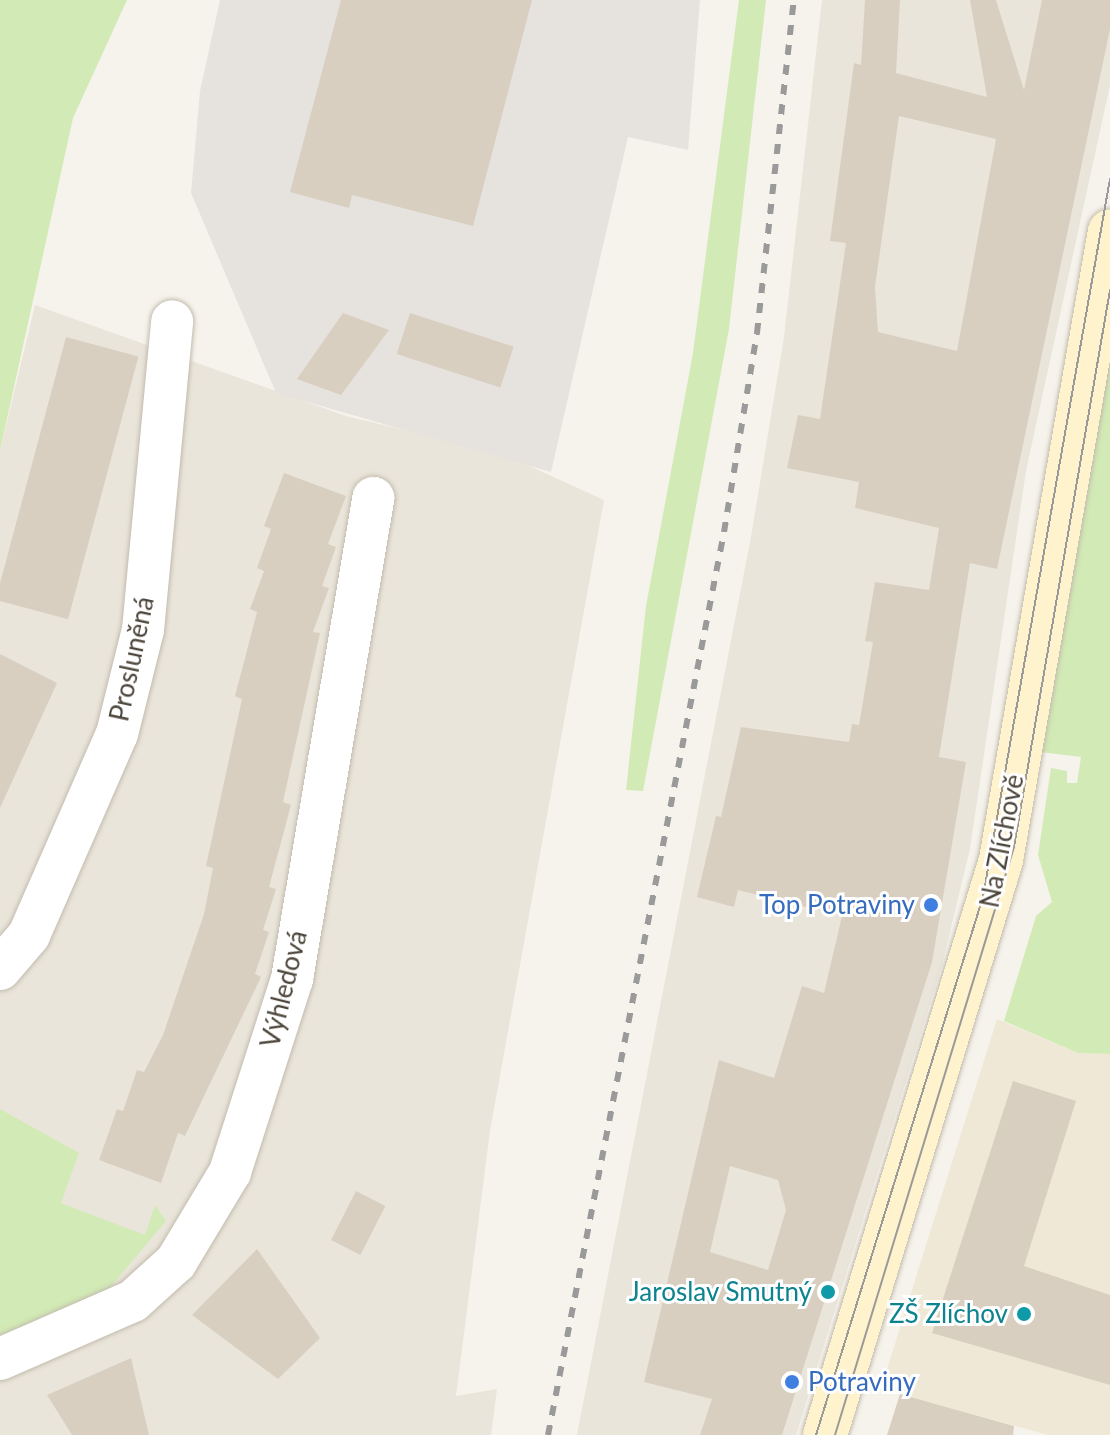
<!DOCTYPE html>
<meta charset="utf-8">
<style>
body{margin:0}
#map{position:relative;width:1110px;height:1435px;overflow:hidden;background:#f6f3ec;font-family:Lato,sans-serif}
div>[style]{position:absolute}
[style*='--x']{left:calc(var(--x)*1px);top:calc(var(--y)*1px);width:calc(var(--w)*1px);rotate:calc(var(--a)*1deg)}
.residential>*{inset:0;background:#eae5da}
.industrial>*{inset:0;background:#e6e2dd}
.education>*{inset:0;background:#efe8d6}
.green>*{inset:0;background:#d2eab5}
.building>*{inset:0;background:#d8cfc1;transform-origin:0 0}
.roads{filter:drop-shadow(0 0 2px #c2bbae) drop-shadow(0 0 2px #c2bbae)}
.street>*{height:42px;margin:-21px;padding:0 21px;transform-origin:21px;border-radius:21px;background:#fff}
.secondary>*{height:44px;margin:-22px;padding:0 22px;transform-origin:22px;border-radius:22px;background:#fff3cd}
.tram>*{height:2px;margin:-1px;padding:0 1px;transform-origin:1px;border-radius:1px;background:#9a9a9a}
.rail>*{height:6px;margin-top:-3px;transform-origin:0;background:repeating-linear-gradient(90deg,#9a9a9a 0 10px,transparent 0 20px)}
.dots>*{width:22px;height:22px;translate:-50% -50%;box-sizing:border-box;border:4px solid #fff;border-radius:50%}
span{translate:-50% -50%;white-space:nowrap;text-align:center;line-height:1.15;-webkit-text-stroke:6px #fff;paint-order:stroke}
.street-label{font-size:26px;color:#4b4439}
.shop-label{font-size:26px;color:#366cbe}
.right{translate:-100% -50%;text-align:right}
.left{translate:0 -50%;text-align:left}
.culture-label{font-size:26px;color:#0d838f}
</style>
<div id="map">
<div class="residential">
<i style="clip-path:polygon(822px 0,1110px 0,1110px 85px,1026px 471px,970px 849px,942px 965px,796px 1435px,577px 1435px,751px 537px,784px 337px)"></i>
<i style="clip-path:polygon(35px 305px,346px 416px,501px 453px,604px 500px,490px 1131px,456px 1396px,497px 1389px,491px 1435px,0 1435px,0 451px)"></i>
</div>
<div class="industrial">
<i style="clip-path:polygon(220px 0,700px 0,688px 150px,628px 137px,551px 472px,276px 393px,191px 193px,200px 91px)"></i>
</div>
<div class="education">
<i style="clip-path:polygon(997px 1019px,1078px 1053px,1110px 1054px,1110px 1435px,1048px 1435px,900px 1394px,883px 1382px)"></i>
</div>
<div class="green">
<i style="clip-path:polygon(0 0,127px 0,73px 118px,0 451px)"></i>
<i style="clip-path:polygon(739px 0,766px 0,729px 329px,643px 791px,626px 790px,646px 606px,693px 353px)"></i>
<i style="clip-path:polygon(1110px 346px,1110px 1054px,1078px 1053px,1004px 1021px,1036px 916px,1052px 902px,1038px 855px,1051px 768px,1067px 771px,1067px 783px,1077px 783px,1081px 757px,1041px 752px)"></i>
<i style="clip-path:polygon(0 1109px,79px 1153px,61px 1203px,145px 1235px,155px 1205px,166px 1221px,107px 1291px,0 1336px)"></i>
</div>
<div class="building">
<i style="clip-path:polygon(341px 0,532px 0,473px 226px,352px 195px,349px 208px,290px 192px)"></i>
<i style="clip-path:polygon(evenodd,865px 0,900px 0,896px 73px,987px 97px,970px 0,996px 0,1024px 90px,1042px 0,1110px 0,1110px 29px,997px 569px,970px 563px,939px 757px,966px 762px,932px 962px,782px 1435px,700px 1435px,712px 1399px,644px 1382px,719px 1060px,774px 1078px,802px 986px,824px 993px,842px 916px,738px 890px,734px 907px,697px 897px,716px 816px,721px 817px,741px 727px,849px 742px,852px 724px,859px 725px,873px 642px,865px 641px,875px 582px,929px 590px,939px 528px,855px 508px,859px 482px,787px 468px,798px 415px,820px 419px,846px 243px,830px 241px,854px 63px,861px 65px,865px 0,899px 116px,996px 139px,957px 351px,878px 332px,875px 287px,899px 116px,865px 0,730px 1166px,778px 1180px,786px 1210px,768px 1270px,710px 1252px,730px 1166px)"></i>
<i style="clip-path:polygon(343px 313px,389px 330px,341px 395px,297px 379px)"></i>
<i style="left:410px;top:313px;width:109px;height:43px;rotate:18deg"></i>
<i style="left:66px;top:337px;width:75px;height:272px;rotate:15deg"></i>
<i style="clip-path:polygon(284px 473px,346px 496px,328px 544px,336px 547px,322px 586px,329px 588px,313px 632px,320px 633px,283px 802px,291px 805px,269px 887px,276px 889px,263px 930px,269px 932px,255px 974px,261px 977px,185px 1136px,178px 1133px,161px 1183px,99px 1160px,117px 1109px,123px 1111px,137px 1070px,144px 1072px,163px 1035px,204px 914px,213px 868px,206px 866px,242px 699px,235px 696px,257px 612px,250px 609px,264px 571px,257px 568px,271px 529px,264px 526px)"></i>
<i style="clip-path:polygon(0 654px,57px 683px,0 808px)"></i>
<i style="clip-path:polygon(1013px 1081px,1076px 1101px,1024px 1266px,1110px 1295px,1110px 1385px,932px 1333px)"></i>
<i style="left:356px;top:1191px;width:33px;height:55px;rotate:27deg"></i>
<i style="clip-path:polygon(257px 1249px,320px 1338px,278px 1379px,192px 1315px)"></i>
<i style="clip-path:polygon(131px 1358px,149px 1435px,72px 1435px,47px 1395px)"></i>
<i style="clip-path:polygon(900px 1394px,1014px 1426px,1013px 1435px,887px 1435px)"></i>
</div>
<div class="roads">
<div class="street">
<i style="--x:0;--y:969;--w:45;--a:-49.5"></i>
<i style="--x:29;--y:935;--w:219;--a:-66.4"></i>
<i style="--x:117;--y:734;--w:107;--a:-76"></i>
<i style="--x:143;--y:630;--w:310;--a:-84.6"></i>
<i style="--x:0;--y:1359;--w:145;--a:-23.6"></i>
<i style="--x:133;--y:1301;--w:58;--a:-42.2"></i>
<i style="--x:176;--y:1262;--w:105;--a:-59"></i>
<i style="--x:230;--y:1172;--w:203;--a:-72.2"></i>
<i style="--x:292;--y:979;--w:488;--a:-80.4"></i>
</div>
<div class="secondary">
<i style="--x:825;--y:1435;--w:601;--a:-72.98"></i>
<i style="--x:1001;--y:860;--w:638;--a:-80.17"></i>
</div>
</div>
<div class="tram">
<i style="--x:816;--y:1435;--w:563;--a:-72.76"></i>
<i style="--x:983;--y:897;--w:729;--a:-79.97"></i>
<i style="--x:835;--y:1435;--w:615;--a:-73.07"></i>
<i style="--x:1014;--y:847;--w:565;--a:-80.22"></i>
</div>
<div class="rail">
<i style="--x:548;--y:1435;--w:920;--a:-78.97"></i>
<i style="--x:724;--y:532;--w:202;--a:-80.6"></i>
<i style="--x:757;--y:333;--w:335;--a:-83.7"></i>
</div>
<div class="dots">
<i style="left:931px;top:905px;background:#3f7fe0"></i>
<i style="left:828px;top:1292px;background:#0f9aa8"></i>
<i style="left:1024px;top:1314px;background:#0f9aa8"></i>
<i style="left:792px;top:1382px;background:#3f7fe0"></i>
</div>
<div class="street-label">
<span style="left:132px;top:659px;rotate:-78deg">Prosluněná</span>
<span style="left:1002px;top:841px;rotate:-79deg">Na Zlíchově</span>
<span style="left:284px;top:989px;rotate:-76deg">Výhledová</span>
</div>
<div class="shop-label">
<span class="right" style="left:915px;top:905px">Top Potraviny</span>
<span class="left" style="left:808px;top:1382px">Potraviny</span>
</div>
<div class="culture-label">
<span class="right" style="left:812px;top:1292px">Jaroslav Smutný</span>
<span class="right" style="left:1008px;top:1314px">ZŠ Zlíchov</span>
</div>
</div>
